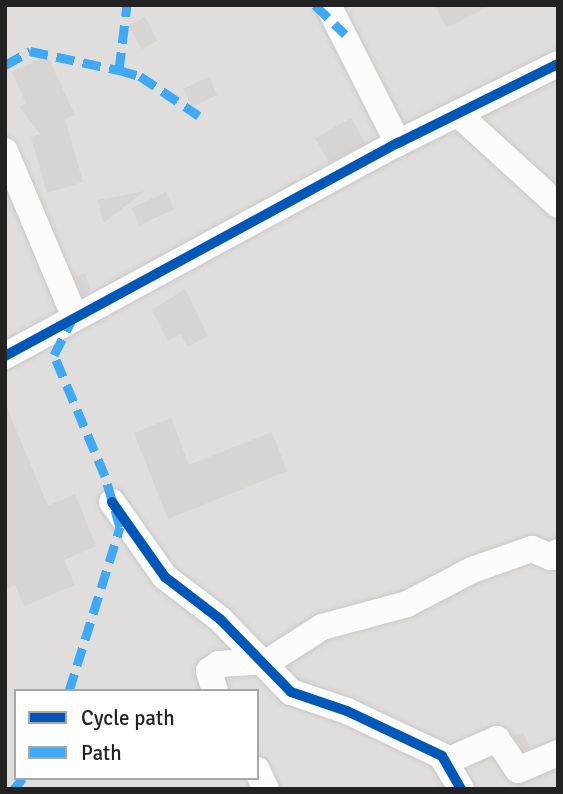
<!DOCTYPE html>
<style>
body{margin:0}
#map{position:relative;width:563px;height:794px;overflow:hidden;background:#f0eeeb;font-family:Signika,sans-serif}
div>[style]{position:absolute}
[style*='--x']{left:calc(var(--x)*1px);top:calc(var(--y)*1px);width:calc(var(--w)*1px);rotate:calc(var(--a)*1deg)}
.residential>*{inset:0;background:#dfdedc}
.building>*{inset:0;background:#d7d4d2;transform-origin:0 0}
.roads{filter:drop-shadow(0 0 2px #c9c8c7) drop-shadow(0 0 2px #c9c8c7)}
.minor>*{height:26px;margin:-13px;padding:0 13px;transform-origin:13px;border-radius:13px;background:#fdfcfc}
.quiet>*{height:9px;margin-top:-4.5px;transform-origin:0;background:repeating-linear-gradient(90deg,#3fa9f5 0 18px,transparent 0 27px)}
.cycleway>*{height:10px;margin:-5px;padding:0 5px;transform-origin:5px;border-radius:5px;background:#0057b8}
span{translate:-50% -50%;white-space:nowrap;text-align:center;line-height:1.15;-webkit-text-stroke:5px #fff;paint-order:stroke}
.frame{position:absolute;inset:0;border:7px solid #222;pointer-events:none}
.legend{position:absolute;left:14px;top:689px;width:245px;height:91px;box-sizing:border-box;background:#fff;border:2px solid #a7a7a7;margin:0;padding:9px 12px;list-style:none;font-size:21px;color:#222}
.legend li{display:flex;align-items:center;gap:14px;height:35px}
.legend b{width:35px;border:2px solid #a7a7a7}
</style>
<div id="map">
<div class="residential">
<i style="clip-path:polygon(evenodd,5px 5px,558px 5px,558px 789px,5px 789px,5px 5px,16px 691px,257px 691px,257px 778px,16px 778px,16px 691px)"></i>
</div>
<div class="building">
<i style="clip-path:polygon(435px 5px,491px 5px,446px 28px)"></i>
<i style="left:145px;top:17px;width:27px;height:18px;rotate:62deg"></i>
<i style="clip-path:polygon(47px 55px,75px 115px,65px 119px,83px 182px,47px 193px,31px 137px,40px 134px,20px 107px,26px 103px,12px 72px)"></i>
<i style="left:209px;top:77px;width:20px;height:28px;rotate:66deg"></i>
<i style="left:351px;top:118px;width:29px;height:41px;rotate:61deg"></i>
<i style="clip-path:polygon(145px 191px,103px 223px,98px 200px)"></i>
<i style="left:166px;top:192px;width:19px;height:38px;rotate:65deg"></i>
<i style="clip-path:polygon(85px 273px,91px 291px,83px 296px,75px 277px)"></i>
<i style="clip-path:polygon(185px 289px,208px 336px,187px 347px,181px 334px,168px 341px,152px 310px)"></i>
<i style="clip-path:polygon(5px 403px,48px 506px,75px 494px,96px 546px,64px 560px,75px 585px,24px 606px,15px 585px,5px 589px)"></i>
<i style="clip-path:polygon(171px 418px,189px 465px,272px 432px,287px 471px,168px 519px,134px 433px)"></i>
<i style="clip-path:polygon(523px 732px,530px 748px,524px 750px,514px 736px)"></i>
</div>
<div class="roads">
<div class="minor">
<i style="--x:328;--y:5;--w:155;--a:63.1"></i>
<i style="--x:458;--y:114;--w:135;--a:42.3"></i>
<i style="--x:5;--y:151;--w:178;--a:67.2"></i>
<i style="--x:5;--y:356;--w:447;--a:-28.5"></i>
<i style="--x:398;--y:143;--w:178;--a:-26.3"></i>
<i style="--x:112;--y:502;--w:92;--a:54.8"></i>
<i style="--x:165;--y:577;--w:69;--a:37.4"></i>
<i style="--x:220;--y:619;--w:102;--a:45.8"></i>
<i style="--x:291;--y:692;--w:59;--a:18.7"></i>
<i style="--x:347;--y:711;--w:105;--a:25.3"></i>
<i style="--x:442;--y:756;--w:38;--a:60"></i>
<i style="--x:215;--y:691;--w:21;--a:-107"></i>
<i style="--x:209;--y:671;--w:12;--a:-35"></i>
<i style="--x:219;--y:664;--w:50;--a:-3.4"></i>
<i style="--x:269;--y:661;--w:63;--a:-32.7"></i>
<i style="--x:322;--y:627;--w:88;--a:-15.1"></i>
<i style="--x:407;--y:604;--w:73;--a:-27.6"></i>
<i style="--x:472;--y:570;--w:64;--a:-19.3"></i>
<i style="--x:532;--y:549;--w:21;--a:23"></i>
<i style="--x:551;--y:557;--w:9;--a:-36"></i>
<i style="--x:445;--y:762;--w:57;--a:-23.9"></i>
<i style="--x:497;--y:739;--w:37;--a:56"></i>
<i style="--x:518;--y:770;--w:43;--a:-23"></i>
<i style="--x:257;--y:770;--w:21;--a:65"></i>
</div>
</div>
<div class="quiet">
<i style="--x:315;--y:5;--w:42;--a:44"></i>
<i style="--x:5;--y:65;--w:29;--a:-29"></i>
<i style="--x:30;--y:51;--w:91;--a:12.1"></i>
<i style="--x:119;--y:70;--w:22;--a:16"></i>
<i style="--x:140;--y:76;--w:71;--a:34.1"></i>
<i style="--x:119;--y:70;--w:65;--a:-83"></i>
<i style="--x:69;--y:691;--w:172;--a:-72.7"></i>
<i style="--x:120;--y:527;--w:53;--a:-106.4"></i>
<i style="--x:105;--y:476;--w:131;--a:-112.9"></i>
<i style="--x:54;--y:355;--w:38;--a:-63"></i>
<i style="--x:14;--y:789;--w:14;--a:-51"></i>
</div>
<div class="cycleway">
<i style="--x:5;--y:356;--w:447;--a:-28.5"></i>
<i style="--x:398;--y:143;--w:178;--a:-26.3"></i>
<i style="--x:112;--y:502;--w:92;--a:54.8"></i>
<i style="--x:165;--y:577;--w:69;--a:37.4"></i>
<i style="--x:220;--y:619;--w:102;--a:45.8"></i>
<i style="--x:291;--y:692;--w:59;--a:18.7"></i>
<i style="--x:347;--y:711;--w:105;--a:25.3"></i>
<i style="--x:442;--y:756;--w:38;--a:60"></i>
</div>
<div class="frame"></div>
<ul class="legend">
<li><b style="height:9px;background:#0057b8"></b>Cycle path</li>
<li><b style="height:9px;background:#3fa9f5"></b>Path</li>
</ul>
</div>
